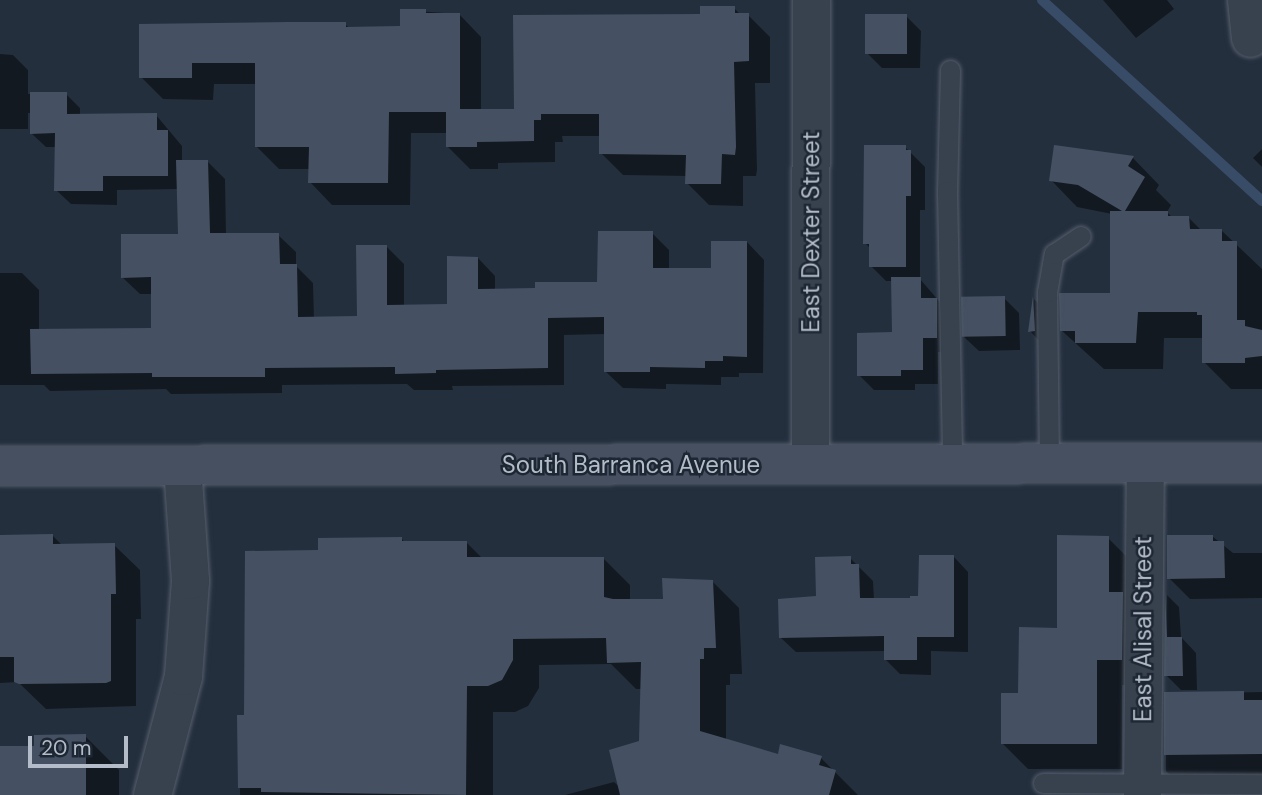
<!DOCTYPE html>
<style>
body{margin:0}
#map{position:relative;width:1262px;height:795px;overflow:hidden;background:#242f3e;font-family:"DM Sans",sans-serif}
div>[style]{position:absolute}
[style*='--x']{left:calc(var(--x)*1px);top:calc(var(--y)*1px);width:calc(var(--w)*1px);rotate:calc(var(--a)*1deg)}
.shadow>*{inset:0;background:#0007}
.stream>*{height:10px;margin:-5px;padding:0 5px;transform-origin:5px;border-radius:5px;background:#394c67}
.building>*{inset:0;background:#455162;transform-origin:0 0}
.roads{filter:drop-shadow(0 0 2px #565f6c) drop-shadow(0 0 2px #565f6c)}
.lane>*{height:19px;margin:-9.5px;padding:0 9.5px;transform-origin:9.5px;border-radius:9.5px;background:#38414e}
.street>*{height:37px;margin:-18.5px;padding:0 18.5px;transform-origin:18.5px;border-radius:18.5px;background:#38414e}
.secondary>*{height:38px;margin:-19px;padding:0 19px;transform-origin:19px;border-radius:19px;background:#465061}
span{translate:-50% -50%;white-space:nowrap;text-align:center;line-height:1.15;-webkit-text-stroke:5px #1d2633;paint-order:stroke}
.street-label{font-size:24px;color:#b4bcc9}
.scale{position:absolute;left:28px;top:736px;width:100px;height:32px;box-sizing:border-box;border:4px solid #b4bcc9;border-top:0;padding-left:9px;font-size:21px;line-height:24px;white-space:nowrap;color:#b4bcc9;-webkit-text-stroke:5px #1d2633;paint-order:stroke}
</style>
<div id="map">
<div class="shadow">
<i style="clip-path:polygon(1103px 0,1167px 0,1174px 9px,1136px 38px)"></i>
<i style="clip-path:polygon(734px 8px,741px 15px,748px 15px,770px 37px,770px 83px,755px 83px,757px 170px,756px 176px,743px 176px,743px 206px,709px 205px,687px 183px,687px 176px,623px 175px,601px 153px,601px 136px,562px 136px,563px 142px,555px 142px,555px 162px,498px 163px,498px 169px,470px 169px,448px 147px,448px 133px,411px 133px,410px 205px,332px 205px,310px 182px,310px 169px,279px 169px,257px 147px,257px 84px,214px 84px,213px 100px,163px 99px,141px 77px,141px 26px,345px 24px,349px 28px,402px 27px,402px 10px,459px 14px,481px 37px,481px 111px,516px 110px,702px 15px)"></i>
<i style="clip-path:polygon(906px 16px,921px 31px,920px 68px,882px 68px,867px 53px)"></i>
<i style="clip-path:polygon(0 54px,13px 55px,28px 70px,28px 94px,66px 94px,80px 108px,80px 116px,156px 115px,182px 146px,182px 162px,208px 162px,225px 179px,226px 235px,278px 235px,296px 252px,296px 266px,313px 283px,314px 319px,359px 318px,387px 247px,404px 264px,404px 306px,449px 306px,478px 258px,495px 276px,495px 290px,537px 289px,599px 284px,652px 233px,669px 250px,669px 269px,713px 269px,747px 242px,764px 260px,763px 373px,739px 373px,739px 377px,721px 377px,721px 385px,666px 384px,666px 389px,623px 388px,605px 371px,606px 334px,564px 335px,564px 385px,452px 386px,453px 390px,414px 390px,407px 384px,282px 385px,282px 393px,171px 394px,166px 389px,50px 391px,44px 385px,0 385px,0 273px,22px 273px,39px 290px,39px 331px,153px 330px,153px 294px,140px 294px,122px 277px,180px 235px,179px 189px,117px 190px,117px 205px,71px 204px,56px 190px,57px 147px,46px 147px,31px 133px,31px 113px,28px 113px,28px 129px,0 129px)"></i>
<i style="clip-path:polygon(905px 147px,925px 167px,925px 210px,920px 210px,920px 279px,951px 315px,952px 352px,938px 352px,938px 384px,915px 384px,915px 390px,874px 390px,859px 375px,893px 334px,893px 281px,886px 281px,871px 266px,871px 249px,865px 243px)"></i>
<i style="clip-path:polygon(1055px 147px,1133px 158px,1159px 185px,1156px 190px,1171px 205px,1167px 212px,1173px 218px,1189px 218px,1201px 230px,1221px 230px,1262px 269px,1262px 389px,1231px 389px,1204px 362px,1204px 338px,1164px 338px,1163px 369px,1104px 369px,1061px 330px,1112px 295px,1112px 214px,1077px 207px,1051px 180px)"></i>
<i style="clip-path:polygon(1262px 149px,1262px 167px,1253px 158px)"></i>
<i style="clip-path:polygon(1004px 298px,1019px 313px,1020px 350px,979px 351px,964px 337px)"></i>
<i style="clip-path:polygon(1034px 299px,1047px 312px,1044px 346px,1030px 331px)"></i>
<i style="clip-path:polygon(0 536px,53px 536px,62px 545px,114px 545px,140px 570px,141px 619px,136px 619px,136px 706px,46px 709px,18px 682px,0 683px)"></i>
<i style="clip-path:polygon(1212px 536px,1233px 553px,1262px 553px,1262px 598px,1190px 599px,1169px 578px)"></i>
<i style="clip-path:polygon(1108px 538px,1134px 564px,1148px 686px,1122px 685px,1122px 769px,1028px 769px,1002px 743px,1020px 695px)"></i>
<i style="clip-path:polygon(402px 539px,405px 543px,466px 542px,482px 558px,603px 558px,630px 585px,630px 601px,665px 601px,712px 581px,739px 608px,742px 674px,730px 674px,730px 685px,726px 685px,726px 740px,779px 756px,821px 758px,858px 795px,632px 795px,640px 743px,642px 689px,636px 689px,611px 664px,539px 665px,539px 688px,528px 706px,515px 712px,493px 712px,493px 795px,240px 795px,239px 717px,246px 717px,320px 552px)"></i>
<i style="clip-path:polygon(954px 557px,968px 572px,968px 652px,931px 651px,931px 675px,900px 674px,885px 659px,886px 651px,796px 652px,781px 638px,850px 558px,873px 581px,874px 600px,912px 600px,920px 597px)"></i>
<i style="clip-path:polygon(1167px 595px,1179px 607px,1181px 637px,1196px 653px,1197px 690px,1181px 690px,1166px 675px)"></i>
<i style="clip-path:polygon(1262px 692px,1262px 775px,1187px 792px,1166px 771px,1166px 694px)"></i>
<i style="clip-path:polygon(85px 736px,119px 770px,119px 795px,0 795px,0 748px,36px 748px)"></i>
<i style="clip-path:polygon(614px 782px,628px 795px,565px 795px)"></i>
</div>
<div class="stream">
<i style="--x:1042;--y:0;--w:298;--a:42.4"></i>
</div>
<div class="building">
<i style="clip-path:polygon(700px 6px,735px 6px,735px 13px,749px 13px,749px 61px,734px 62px,736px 147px,735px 155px,722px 154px,721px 184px,685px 184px,686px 155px,599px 154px,599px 114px,541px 114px,541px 120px,534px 120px,534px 141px,477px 142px,477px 147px,446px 147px,446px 112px,389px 112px,388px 183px,308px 183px,309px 147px,255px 147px,255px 63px,192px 63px,192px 78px,139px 78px,139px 24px,288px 22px,346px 22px,346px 27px,400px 26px,400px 9px,426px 9px,426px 13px,460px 13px,460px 109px,514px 109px,513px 15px,700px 14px)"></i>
<i style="left:865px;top:14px;width:42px;height:40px"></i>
<i style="clip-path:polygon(30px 92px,67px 92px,67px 114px,157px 113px,157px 130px,168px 130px,168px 176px,103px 176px,103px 191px,54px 191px,55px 133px,30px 134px)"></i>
<i style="clip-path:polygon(864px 145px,906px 145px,906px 150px,911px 150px,911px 196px,906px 196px,906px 267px,869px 267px,869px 244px,863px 244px)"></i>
<i style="clip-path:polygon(1054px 145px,1134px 156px,1128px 166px,1145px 177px,1125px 211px,1168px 211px,1168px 216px,1189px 216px,1190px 229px,1222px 229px,1222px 241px,1237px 241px,1237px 320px,1245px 320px,1245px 326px,1262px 330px,1262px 356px,1245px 358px,1245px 363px,1202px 363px,1202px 315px,1197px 315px,1197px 312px,1138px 312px,1136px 343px,1075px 343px,1075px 331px,1060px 331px,1059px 293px,1110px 293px,1110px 211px,1122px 211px,1078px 185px,1049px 181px)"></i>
<i style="clip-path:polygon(176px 160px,208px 160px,210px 233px,279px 233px,280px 264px,297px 264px,298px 317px,357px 316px,356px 245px,387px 245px,387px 305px,447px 304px,447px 256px,478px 257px,478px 289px,535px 288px,535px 282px,597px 282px,598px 231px,653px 231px,653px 268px,711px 268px,711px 241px,747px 241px,747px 357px,723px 356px,723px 361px,705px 361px,705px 368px,650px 367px,650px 372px,604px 372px,604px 317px,548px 318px,548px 368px,436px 370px,436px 373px,395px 374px,395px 367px,265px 368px,265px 377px,152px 377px,152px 373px,31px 374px,30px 329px,151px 328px,151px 277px,121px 278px,121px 234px,178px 234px)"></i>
<i style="clip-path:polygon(891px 277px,921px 277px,921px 298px,937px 298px,937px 338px,923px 338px,923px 370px,901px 370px,901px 376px,857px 376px,857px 333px,892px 332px)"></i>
<i style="left:1005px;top:296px;width:40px;height:44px;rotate:89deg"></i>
<i style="clip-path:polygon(1033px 296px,1035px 331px,1028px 332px)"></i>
<i style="clip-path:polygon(53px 534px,53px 544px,115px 543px,116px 594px,111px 594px,111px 681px,106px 683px,19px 684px,14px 682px,14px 657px,0 657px,0 535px)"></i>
<i style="clip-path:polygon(1057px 535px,1109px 536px,1109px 592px,1123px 592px,1122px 660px,1097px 660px,1097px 744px,1001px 744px,1001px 693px,1018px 693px,1019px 627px,1057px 628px)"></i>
<i style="clip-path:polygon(1167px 535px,1213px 535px,1213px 541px,1224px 541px,1225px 578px,1167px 579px)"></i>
<i style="clip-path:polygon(402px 537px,402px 541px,467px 541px,467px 557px,604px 557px,604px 597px,613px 599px,663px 599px,662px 578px,713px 580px,716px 648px,704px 648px,704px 659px,700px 659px,700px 731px,778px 754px,780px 744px,822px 756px,819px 765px,836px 770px,829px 795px,620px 795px,609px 750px,639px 741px,641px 662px,607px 663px,606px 638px,513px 639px,513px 660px,502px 680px,488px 686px,467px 686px,466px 795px,261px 792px,261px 788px,238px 788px,237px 715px,244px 715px,245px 551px,318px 550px,318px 538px)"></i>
<i style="clip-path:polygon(919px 555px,954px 555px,954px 637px,917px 637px,917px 660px,884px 660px,884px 636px,779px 638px,778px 599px,816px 596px,815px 557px,851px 556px,851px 564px,859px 564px,860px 598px,910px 598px,910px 596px,918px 596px)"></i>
<i style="clip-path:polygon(1165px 591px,1167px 637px,1182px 637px,1183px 676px,1164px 676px)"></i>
<i style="clip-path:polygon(1244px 691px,1244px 700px,1262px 700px,1262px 754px,1164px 755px,1164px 692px)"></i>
<i style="clip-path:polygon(86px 734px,86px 795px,0 795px,0 746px,34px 746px,34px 735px)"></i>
</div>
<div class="roads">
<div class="lane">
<i style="--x:950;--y:70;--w:121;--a:91.4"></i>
<i style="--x:947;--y:191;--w:272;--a:88.9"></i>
<i style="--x:1049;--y:463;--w:171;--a:-90.7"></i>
<i style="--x:1047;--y:292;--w:39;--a:-80"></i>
<i style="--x:1054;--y:254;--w:32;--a:-34"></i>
<i style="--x:1043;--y:783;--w:219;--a:0.3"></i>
</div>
<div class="street">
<i style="--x:1246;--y:0;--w:38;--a:84"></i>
<i style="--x:810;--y:464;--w:464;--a:-89.9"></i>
<i style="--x:152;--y:795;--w:123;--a:-75.4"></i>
<i style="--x:183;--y:676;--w:96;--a:-85.8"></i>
<i style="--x:190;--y:580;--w:114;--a:-94"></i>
<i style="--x:1142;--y:795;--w:332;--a:-89.5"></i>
</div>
<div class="secondary">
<i style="--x:0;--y:466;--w:1262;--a:-0.14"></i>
</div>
</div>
<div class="street-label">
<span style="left:811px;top:232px;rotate:-90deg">East Dexter Street</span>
<span style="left:631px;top:465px">South Barranca Avenue</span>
<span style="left:1143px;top:629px;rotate:-90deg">East Alisal Street</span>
</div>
<div class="scale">20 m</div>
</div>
